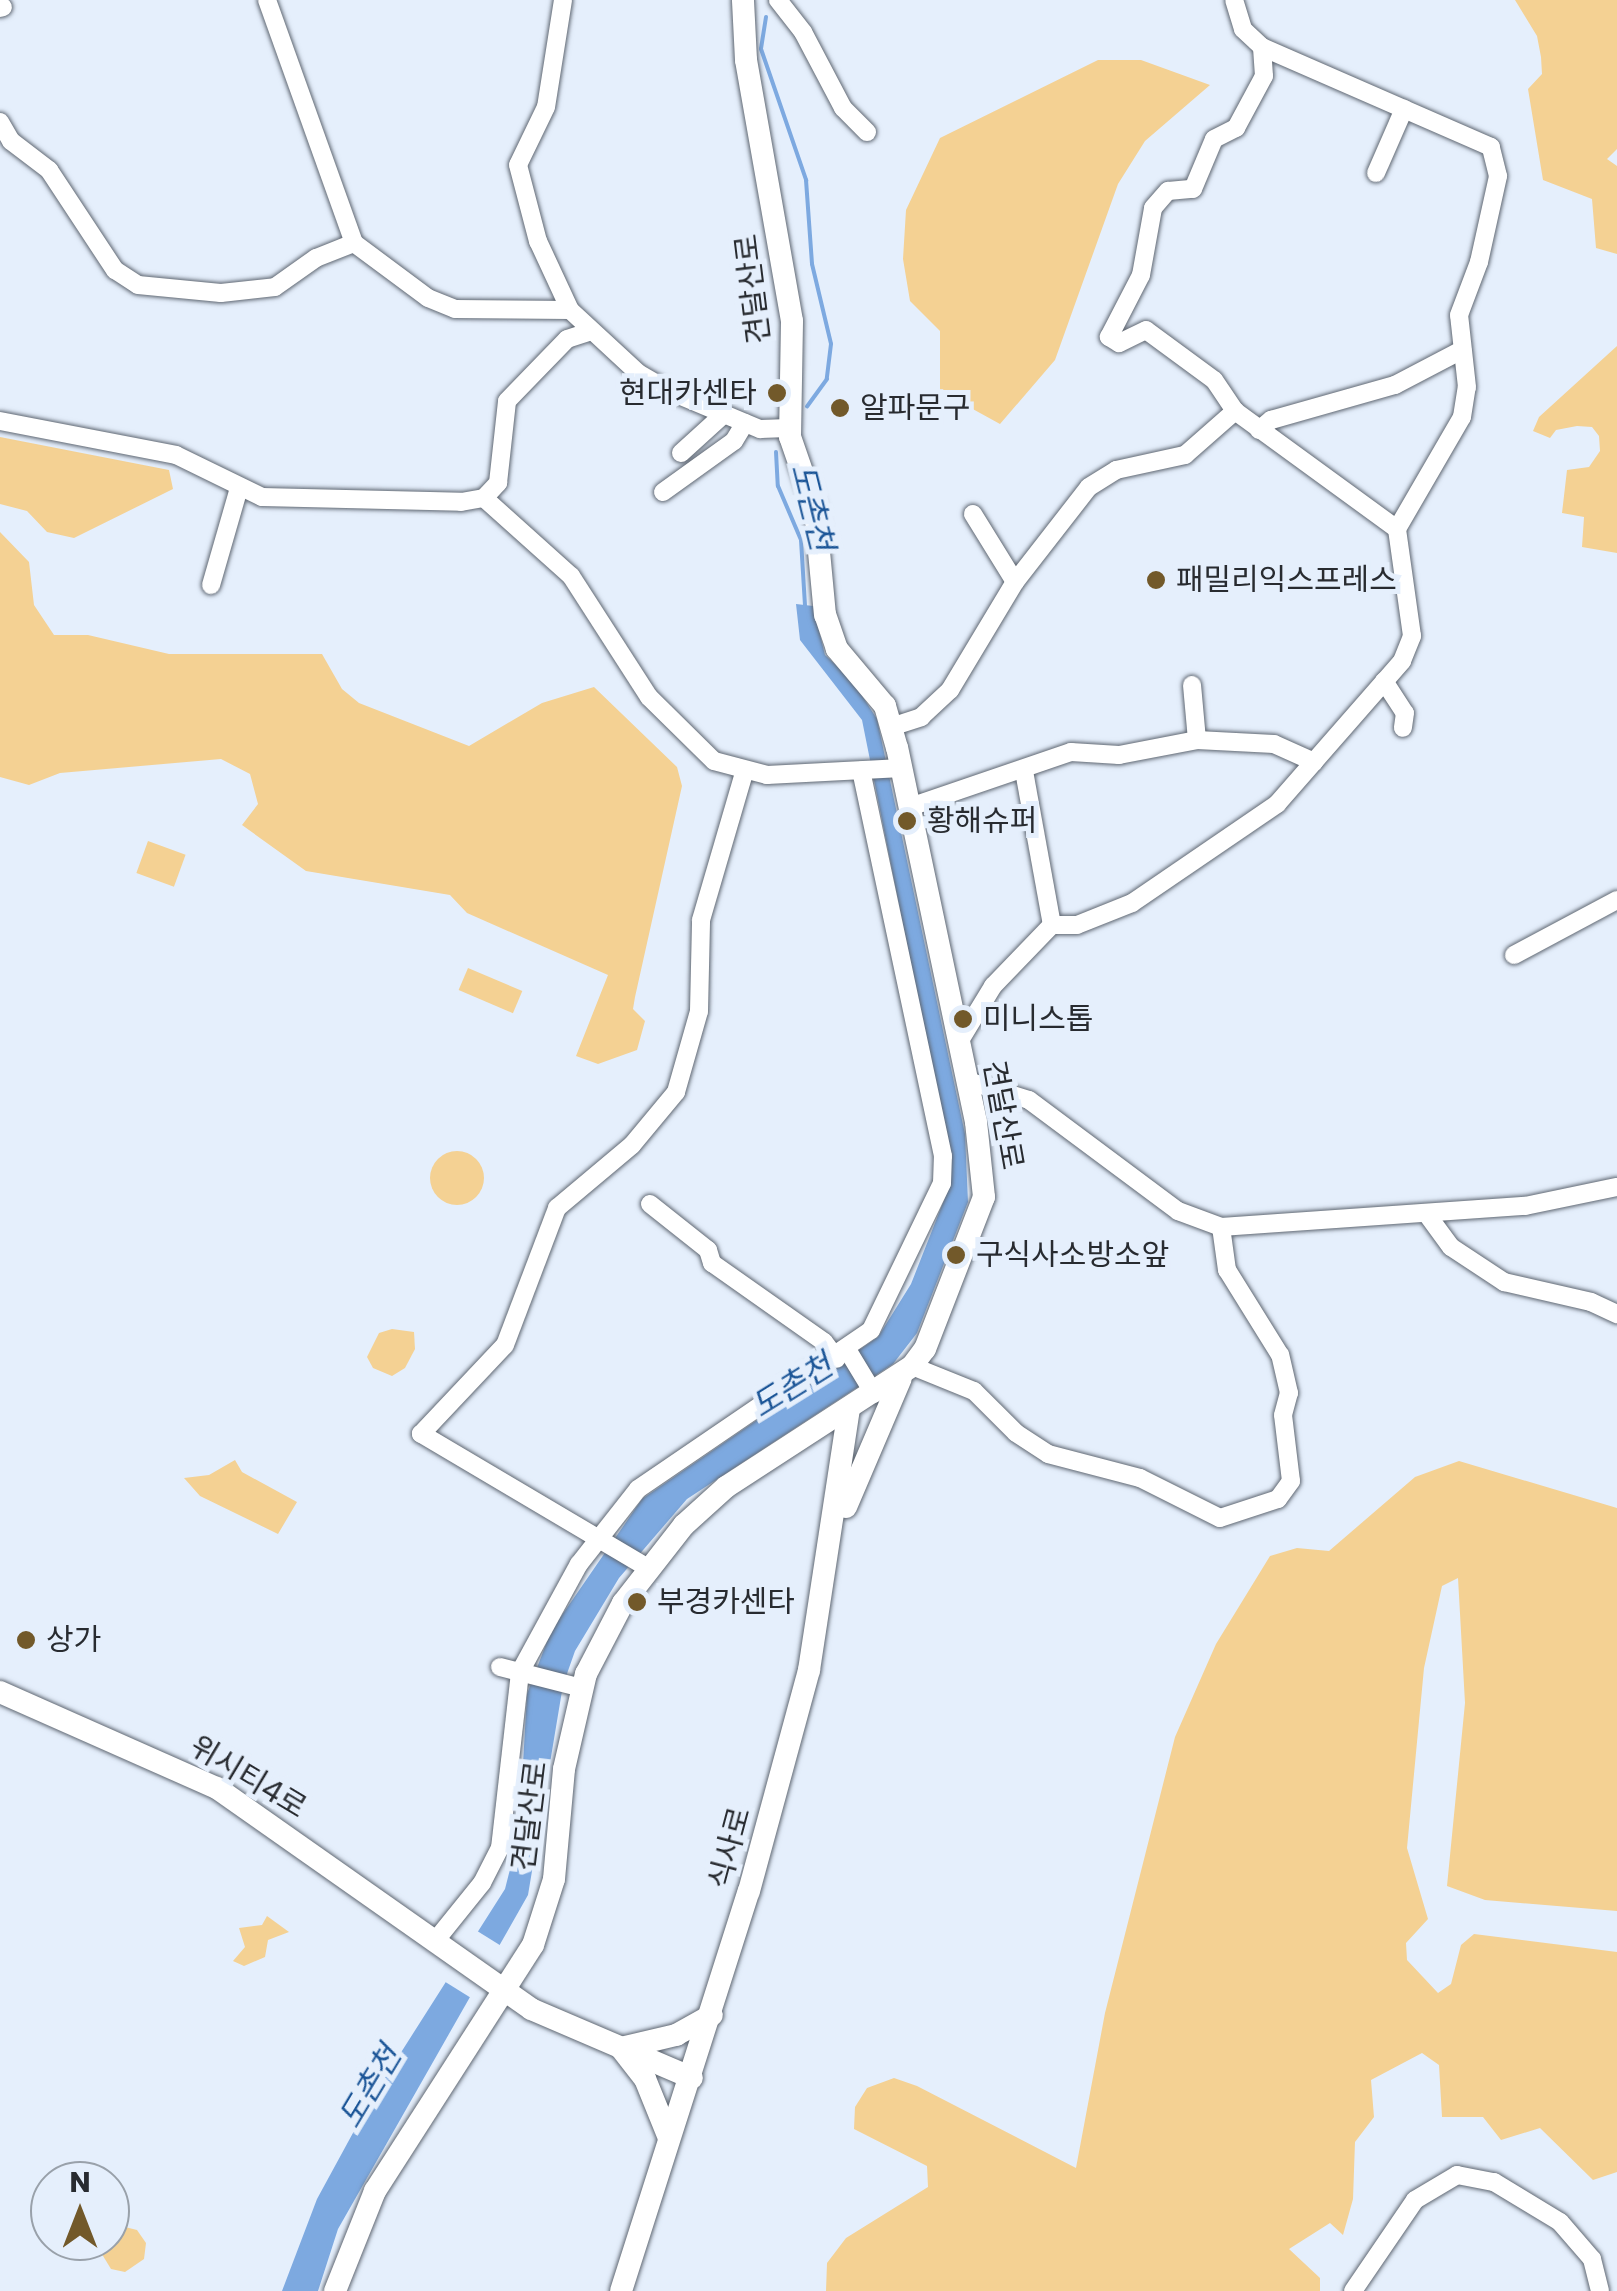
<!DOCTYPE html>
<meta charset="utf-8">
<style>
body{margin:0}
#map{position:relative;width:1617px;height:2291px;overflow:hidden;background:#e5effc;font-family:Poppins,"Noto Sans KR",sans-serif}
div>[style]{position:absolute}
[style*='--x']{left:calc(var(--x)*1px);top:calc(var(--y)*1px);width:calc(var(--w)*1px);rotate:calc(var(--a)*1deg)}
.green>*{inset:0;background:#f4d193;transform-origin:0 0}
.round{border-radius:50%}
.water>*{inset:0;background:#7da9e0}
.pier>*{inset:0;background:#e5effc;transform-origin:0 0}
.stream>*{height:4px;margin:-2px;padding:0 2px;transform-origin:2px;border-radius:2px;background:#7da9e0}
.roads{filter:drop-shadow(0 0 2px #5f6772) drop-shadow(0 0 2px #5f6772)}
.street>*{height:18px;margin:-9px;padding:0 9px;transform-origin:9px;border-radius:9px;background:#fff}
.secondary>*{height:22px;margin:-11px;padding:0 11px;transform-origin:11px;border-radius:11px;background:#fff}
.dots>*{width:28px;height:28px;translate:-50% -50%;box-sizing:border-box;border:5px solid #e5effc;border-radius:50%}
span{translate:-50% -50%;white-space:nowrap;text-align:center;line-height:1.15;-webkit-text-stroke:10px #e5effc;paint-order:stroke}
.street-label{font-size:30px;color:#282b30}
.poi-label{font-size:30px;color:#282b30}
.right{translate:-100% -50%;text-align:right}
.left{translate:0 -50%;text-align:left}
.water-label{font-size:32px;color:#1b5597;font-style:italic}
.north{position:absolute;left:30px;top:2161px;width:100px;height:100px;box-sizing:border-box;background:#e5effc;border:2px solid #99a1aa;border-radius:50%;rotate:0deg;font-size:28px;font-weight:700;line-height:40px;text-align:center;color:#282b30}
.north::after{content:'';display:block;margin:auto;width:35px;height:45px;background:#72592a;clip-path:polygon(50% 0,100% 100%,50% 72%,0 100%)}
</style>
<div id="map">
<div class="green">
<i style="clip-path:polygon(1515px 0,1617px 0,1617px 149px,1607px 159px,1617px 166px,1617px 254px,1596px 248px,1592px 199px,1543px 180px,1528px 89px,1542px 74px,1541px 57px,1537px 36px)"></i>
<i style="clip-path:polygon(1098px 60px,1141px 60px,1210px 85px,1145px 141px,1118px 184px,1055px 360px,1000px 424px,940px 391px,940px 331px,910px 301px,903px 259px,906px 210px,940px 138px)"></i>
<i style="clip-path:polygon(1617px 346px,1617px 553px,1582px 547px,1584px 517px,1562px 513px,1567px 470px,1589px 467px,1600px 451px,1599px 436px,1592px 427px,1577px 426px,1556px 430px,1550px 438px,1533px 431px,1539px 417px)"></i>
<i style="clip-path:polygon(0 437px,169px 470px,173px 489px,74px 538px,47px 532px,27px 511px,0 504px)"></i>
<i style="clip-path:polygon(0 532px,29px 562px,34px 605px,54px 635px,88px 635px,169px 654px,322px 654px,342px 689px,359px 703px,469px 746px,542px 703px,594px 687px,677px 767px,682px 786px,635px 997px,633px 1009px,645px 1021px,637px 1050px,598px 1064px,576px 1056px,608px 975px,467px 913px,450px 895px,306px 871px,242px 825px,258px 804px,250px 774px,221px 759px,60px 773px,29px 785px,0 777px)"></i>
<i style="left:148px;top:841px;width:40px;height:34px;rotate:20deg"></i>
<i style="left:468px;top:968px;width:59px;height:24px;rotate:23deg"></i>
<i class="round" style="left:430px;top:1151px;width:54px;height:54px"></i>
<i style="clip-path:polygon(392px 1329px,414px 1332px,415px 1349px,405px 1368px,392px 1376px,373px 1368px,367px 1357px,379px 1333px)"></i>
<i style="clip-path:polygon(235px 1460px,242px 1472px,297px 1502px,278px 1534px,200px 1496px,184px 1478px,209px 1475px)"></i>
<i style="clip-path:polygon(1459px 1461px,1617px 1508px,1617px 1911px,1485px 1900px,1447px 1886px,1465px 1703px,1458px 1578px,1442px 1586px,1424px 1668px,1407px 1848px,1428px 1919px,1406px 1943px,1407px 1960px,1438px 1993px,1451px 1984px,1461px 1945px,1474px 1934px,1617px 1952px,1617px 2172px,1593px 2180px,1540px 2128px,1501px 2140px,1483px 2117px,1442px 2117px,1439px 2065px,1422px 2053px,1371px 2080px,1374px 2117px,1355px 2142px,1353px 2199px,1343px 2235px,1330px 2223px,1289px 2249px,1320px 2278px,1320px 2291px,826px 2291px,827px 2263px,846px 2238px,928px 2187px,927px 2166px,854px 2129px,855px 2107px,867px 2088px,894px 2078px,917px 2086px,1076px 2168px,1105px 2013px,1175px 1737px,1216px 1644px,1270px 1556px,1297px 1548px,1329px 1551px,1415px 1477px)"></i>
<i style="clip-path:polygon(267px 1916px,289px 1932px,268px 1940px,265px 1957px,244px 1966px,233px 1961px,245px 1947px,239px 1928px,262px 1925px)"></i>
<i style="clip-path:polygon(121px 2226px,137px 2230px,146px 2243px,144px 2259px,125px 2272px,111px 2269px,100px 2251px,110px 2230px)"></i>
</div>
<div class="water">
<i style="clip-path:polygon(796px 604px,813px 606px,825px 655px,852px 680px,877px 719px,965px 1134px,968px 1202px,917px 1333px,893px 1364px,687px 1499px,619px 1578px,575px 1651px,563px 1685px,528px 1895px,338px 2229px,318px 2291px,282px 2291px,317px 2199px,372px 2098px,505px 1889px,519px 1834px,527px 1694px,551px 1631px,642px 1499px,878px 1337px,911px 1284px,948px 1190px,949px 1155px,862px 720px,800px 640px)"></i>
</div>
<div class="pier">
<i style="left:474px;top:1929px;width:36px;height:60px;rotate:32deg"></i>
</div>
<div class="stream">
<i style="--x:766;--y:17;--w:32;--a:99"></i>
<i style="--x:761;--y:49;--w:139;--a:71"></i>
<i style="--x:806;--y:180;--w:84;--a:85.9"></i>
<i style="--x:812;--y:264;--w:82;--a:76.6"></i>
<i style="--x:831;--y:344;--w:35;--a:97"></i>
<i style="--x:827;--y:379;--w:34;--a:126"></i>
<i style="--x:776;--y:452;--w:34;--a:87"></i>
<i style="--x:778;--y:486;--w:59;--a:66.9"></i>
<i style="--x:801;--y:540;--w:66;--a:86.5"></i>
</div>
<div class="roads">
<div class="street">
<i style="--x:267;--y:0;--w:258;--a:70.3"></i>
<i style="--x:354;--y:243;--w:92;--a:36.6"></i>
<i style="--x:428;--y:298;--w:29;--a:22"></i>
<i style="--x:455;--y:309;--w:115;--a:0.5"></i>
<i style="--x:570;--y:310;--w:93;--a:42.8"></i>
<i style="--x:638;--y:373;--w:36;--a:30"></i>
<i style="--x:669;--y:391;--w:99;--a:22.7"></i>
<i style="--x:760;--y:429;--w:29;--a:-2"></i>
<i style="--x:563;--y:0;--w:108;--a:99"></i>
<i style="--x:546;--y:107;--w:64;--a:115.8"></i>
<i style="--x:518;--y:165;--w:79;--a:75.3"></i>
<i style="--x:538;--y:241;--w:76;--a:65.1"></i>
<i style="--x:778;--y:0;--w:41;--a:52"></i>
<i style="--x:803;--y:32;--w:86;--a:62.2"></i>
<i style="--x:843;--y:108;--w:34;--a:45"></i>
<i style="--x:0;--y:8;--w:3;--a:-18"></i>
<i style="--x:0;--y:122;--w:22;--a:60"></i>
<i style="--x:11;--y:141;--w:48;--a:37.3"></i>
<i style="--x:49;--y:170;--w:120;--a:56.6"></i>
<i style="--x:115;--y:270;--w:27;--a:33"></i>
<i style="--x:138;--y:285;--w:83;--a:5.5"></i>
<i style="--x:221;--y:293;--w:54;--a:-6.3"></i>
<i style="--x:275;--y:287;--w:50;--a:-35.3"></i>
<i style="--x:316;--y:258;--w:41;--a:-21.5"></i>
<i style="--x:1376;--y:173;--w:70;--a:-66.4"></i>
<i style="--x:1235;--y:411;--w:37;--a:-124"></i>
<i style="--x:1214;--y:380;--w:84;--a:-143.7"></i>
<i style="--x:1146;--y:330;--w:30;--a:154"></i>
<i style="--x:1119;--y:343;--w:12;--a:-149"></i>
<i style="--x:1109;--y:337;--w:70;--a:-62.7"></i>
<i style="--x:1141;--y:275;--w:68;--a:-79.8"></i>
<i style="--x:1153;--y:208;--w:23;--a:-49"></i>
<i style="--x:1168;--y:191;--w:25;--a:-5"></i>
<i style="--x:1193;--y:189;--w:54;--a:-67.2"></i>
<i style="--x:1214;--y:139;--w:25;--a:-27"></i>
<i style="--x:1236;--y:128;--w:59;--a:-61.7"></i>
<i style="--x:1264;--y:76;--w:29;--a:-94"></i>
<i style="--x:0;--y:421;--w:179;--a:10.9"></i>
<i style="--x:176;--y:455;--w:96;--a:26"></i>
<i style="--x:262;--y:497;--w:199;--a:1.4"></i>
<i style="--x:461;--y:502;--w:23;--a:-10"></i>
<i style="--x:484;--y:498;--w:21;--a:-47"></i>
<i style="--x:498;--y:483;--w:82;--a:-83.7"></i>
<i style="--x:507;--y:401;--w:86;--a:-45.9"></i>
<i style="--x:567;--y:339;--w:26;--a:-18"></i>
<i style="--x:1259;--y:430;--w:16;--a:-40"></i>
<i style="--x:1271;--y:420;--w:129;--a:-15.8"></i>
<i style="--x:1395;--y:385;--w:76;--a:-27.6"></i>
<i style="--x:681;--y:453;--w:58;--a:-42.2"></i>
<i style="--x:663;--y:492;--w:87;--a:-35.7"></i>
<i style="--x:734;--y:441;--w:21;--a:-59"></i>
<i style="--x:484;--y:498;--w:117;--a:41.9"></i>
<i style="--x:571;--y:576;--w:144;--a:57.2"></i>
<i style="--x:649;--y:697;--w:91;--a:44.6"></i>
<i style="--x:714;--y:761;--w:55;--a:14.8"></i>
<i style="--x:767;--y:775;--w:135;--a:-3"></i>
<i style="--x:973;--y:514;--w:80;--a:58.3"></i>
<i style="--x:211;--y:585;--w:101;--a:-73.9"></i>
<i style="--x:1384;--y:681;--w:38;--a:57"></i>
<i style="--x:1405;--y:713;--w:15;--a:98"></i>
<i style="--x:1192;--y:685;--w:55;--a:84.8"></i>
<i style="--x:891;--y:727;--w:32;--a:-18"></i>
<i style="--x:921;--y:717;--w:40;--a:-43"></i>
<i style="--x:950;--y:690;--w:126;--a:-59"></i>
<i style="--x:1015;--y:582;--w:120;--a:-52.1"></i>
<i style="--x:1089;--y:487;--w:32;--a:-32"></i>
<i style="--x:1116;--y:470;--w:71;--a:-12.3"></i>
<i style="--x:1185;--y:455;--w:67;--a:-41.3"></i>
<i style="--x:1235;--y:411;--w:200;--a:36.1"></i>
<i style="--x:1024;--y:771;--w:157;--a:79.7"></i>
<i style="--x:910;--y:807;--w:170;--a:-18.9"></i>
<i style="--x:1071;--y:752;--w:48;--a:3.6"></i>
<i style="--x:1119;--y:755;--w:79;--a:-10.9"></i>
<i style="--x:1197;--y:740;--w:77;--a:3"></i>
<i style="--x:1274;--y:744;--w:44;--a:24.2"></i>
<i style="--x:1514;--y:955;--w:117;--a:-28.1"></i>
<i style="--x:959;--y:1042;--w:66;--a:-58.7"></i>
<i style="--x:993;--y:986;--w:85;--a:-46"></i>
<i style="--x:1052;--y:925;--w:25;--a:0"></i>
<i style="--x:1077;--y:925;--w:59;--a:-21.8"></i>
<i style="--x:1132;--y:903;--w:176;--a:-34.3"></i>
<i style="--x:1277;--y:804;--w:190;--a:-48.8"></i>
<i style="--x:1402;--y:661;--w:27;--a:-68"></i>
<i style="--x:1412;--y:636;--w:108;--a:-98"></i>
<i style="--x:1397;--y:529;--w:129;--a:-59.9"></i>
<i style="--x:1462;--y:417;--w:30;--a:-81"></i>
<i style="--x:1467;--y:387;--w:72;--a:-96.3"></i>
<i style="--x:1459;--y:315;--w:57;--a:-69.3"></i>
<i style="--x:1479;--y:262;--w:88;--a:-77.5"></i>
<i style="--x:1498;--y:176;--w:30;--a:-104"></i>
<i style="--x:1491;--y:147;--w:250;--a:-156.4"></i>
<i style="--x:1262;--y:47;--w:26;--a:-137"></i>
<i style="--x:1243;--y:29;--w:30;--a:-107"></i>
<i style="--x:968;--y:1081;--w:64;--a:17.3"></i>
<i style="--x:1029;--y:1100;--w:186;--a:36.7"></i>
<i style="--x:1178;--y:1211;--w:46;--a:20.4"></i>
<i style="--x:1221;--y:1227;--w:305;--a:-4"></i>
<i style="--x:1525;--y:1206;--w:94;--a:-11.7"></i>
<i style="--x:650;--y:1204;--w:74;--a:38.4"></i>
<i style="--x:708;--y:1250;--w:14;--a:73"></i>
<i style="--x:712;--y:1263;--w:137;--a:35.2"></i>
<i style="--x:824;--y:1342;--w:21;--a:53"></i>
<i style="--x:1426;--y:1213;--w:42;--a:53.7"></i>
<i style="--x:1451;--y:1247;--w:64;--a:33.4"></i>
<i style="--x:1504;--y:1282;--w:89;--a:12.9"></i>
<i style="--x:1591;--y:1302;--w:29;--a:25"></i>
<i style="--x:848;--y:1351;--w:50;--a:58.8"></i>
<i style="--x:912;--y:1366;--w:67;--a:22"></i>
<i style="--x:974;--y:1391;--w:59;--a:45"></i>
<i style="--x:1016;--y:1433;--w:38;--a:33"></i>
<i style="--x:1048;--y:1454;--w:95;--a:14.6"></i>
<i style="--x:1140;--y:1478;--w:89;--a:26.6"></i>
<i style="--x:1220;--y:1518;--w:61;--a:-18.1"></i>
<i style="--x:1278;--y:1499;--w:22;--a:-54"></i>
<i style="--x:1291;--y:1481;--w:66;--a:-96.9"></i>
<i style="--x:1283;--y:1415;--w:23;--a:-75"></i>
<i style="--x:1289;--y:1393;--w:39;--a:-103"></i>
<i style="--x:1280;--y:1355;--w:100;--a:-121.9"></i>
<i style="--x:1227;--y:1270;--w:43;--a:-97.9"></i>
<i style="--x:648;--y:1568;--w:264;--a:-149.4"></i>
<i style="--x:421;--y:1434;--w:122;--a:-46.7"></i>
<i style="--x:505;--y:1345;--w:147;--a:-69.2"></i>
<i style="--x:557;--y:1208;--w:98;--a:-40"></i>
<i style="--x:632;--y:1145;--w:69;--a:-50.3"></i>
<i style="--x:676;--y:1092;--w:84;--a:-74.1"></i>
<i style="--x:699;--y:1011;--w:91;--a:-88.7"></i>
<i style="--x:701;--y:920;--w:153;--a:-73.7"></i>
<i style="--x:500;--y:1667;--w:85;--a:14.4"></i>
<i style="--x:436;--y:1940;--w:73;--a:-51.1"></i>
<i style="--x:482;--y:1883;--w:39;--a:-63"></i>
<i style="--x:500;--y:1848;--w:177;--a:-83.5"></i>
<i style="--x:520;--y:1672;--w:123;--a:-61.4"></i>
<i style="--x:579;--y:1564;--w:95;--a:-51.8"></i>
<i style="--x:638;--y:1489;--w:282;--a:-34.3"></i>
<i style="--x:871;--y:1330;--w:163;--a:-64.2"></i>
<i style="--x:942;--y:1183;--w:27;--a:-88"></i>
<i style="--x:943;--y:1156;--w:394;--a:-102"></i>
<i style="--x:1353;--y:2291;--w:110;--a:-55.7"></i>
<i style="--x:1415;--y:2200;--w:49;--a:-30.8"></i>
<i style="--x:1457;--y:2175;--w:38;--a:11"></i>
<i style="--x:1494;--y:2182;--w:77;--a:31.2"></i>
<i style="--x:1560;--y:2222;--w:49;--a:49.1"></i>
<i style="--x:1592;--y:2259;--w:33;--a:76"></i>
</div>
<div class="secondary">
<i style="--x:846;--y:1507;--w:140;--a:-66.9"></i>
<i style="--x:0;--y:1692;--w:237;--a:23.9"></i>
<i style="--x:217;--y:1788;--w:384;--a:35.1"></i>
<i style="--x:531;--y:2009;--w:175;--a:23.2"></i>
<i style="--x:669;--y:2138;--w:64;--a:-112.1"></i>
<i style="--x:645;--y:2079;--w:39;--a:-128"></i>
<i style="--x:621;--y:2048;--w:57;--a:-13.3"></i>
<i style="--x:676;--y:2035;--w:41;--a:-29.1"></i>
<i style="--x:335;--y:2291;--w:108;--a:-68.2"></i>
<i style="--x:375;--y:2191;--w:292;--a:-57.3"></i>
<i style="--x:533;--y:1945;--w:69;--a:-72.3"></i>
<i style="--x:554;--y:1879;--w:110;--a:-84.8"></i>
<i style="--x:564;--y:1769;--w:98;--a:-77"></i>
<i style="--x:586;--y:1674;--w:80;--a:-62.5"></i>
<i style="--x:623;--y:1603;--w:99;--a:-52"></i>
<i style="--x:684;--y:1525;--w:57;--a:-42.1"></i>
<i style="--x:726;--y:1487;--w:222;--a:-33"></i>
<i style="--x:912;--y:1366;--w:21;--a:-53"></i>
<i style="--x:925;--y:1349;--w:163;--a:-68.8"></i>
<i style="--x:984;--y:1197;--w:75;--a:-96.1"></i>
<i style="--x:976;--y:1122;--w:382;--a:-101.9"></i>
<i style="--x:897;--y:748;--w:44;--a:-105.9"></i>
<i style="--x:885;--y:706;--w:75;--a:-130.1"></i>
<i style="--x:837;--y:649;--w:36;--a:-109"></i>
<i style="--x:825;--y:615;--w:106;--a:-95.4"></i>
<i style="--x:815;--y:509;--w:76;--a:-109.1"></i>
<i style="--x:790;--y:437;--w:116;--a:-89"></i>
<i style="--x:792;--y:321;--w:265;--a:-100"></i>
<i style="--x:746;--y:60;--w:60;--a:-92.9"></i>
<i style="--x:621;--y:2291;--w:420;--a:-72.3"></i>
<i style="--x:749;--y:1891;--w:229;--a:-74.8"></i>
<i style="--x:809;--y:1670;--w:263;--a:-81.3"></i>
</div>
</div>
<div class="dots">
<i style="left:777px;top:393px;background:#72592a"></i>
<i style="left:840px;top:408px;background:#72592a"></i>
<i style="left:1156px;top:580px;background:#72592a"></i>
<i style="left:907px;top:821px;background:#72592a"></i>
<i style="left:963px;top:1019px;background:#72592a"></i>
<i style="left:956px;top:1255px;background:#72592a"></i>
<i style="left:637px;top:1602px;background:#72592a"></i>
<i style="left:26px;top:1640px;background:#72592a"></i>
</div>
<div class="street-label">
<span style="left:753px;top:289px;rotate:-97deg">견달산로</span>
<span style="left:1003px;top:1115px;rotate:80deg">견달산로</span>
<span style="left:248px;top:1777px;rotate:31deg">위시티4로</span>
<span style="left:530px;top:1816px;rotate:-83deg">견달산로</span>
<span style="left:730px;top:1848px;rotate:-75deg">식사로</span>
</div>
<div class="poi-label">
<span class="right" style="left:757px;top:393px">현대카센타</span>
<span class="left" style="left:860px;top:408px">알파문구</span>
<span class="left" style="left:1176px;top:580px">패밀리익스프레스</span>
<span class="left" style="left:927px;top:821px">황해슈퍼</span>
<span class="left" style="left:983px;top:1019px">미니스톱</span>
<span class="left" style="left:976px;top:1255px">구식사소방소앞</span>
<span class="left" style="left:657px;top:1602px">부경카센타</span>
<span class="left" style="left:46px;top:1640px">상가</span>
</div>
<div class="water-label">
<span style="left:812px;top:507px;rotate:76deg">도촌천</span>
<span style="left:792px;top:1386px;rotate:-32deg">도촌천</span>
<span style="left:370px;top:2087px;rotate:-59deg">도촌천</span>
</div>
<div class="north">N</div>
</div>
